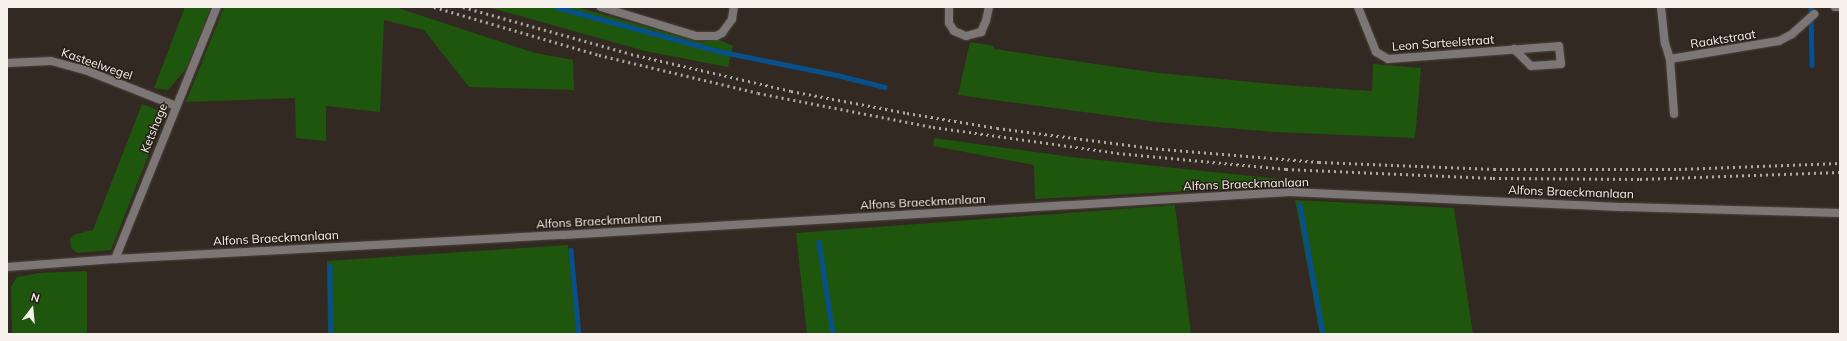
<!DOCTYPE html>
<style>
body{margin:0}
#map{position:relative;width:1847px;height:341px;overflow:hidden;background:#322922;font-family:Mulish,sans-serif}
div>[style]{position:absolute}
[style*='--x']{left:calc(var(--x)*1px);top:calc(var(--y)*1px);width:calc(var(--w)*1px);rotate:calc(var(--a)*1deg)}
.green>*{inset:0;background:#1f560d}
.stream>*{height:4.5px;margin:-2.25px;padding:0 2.25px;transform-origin:2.25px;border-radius:2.25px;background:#07508c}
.roads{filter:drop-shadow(0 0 1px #4e453e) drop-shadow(0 0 1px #4e453e)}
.minor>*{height:8px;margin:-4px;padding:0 4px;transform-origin:4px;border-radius:4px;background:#7d7677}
.rail>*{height:3px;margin-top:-1.5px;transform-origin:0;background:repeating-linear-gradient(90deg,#b0a9a3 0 2px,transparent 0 6px)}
span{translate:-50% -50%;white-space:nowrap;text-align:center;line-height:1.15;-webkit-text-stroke:3px #281f18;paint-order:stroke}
.street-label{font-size:12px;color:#f7f1ec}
.frame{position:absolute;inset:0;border:8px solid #f7f1ec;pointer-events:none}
.north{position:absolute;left:12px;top:289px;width:40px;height:40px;-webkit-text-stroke:3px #281f18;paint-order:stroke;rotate:16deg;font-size:11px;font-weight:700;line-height:16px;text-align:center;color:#f7f1ec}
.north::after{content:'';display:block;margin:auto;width:14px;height:18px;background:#f7f1ec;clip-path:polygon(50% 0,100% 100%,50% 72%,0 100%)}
</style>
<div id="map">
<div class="green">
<i style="clip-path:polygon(185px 7px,211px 7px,186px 69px,168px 90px,154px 88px)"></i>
<i style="clip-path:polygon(224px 7px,395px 7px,535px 53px,573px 60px,574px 90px,469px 87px,424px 30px,384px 20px,380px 112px,326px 106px,326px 141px,296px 138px,295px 98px,186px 102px)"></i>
<i style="clip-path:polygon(488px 7px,577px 7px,699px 42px,719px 40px,733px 46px,728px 67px,645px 51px)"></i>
<i style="clip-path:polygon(970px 42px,994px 46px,994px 49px,1150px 72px,1283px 85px,1372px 91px,1373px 64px,1421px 68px,1415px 138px,1274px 132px,1157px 122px,958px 95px)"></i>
<i style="clip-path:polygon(142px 104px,165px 113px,111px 250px,77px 253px,71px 248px,70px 238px,76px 234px,93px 230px)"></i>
<i style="clip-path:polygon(934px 138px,1071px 157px,1289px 180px,1289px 186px,1035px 199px,1034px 165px,933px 146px)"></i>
<i style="clip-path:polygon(1295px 200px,1454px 208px,1473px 334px,1320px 334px)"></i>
<i style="clip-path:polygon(1175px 205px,1191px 334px,807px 334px,796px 233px)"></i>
<i style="clip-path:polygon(568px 245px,577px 334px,328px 334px,327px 261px)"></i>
<i style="clip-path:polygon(87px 271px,87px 334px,12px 334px,11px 287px,17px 277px,39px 273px)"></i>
</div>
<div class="stream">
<i style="--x:556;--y:7;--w:168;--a:15.2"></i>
<i style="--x:718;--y:51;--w:121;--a:11.4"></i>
<i style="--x:837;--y:75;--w:49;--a:14"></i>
<i style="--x:1811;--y:7;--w:58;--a:89"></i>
<i style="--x:1300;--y:205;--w:131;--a:79.9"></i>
<i style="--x:819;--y:242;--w:93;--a:81.3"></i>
<i style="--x:571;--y:250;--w:84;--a:84.6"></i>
<i style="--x:330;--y:266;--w:68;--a:89.2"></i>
</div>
<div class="roads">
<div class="minor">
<i style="--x:601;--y:7;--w:99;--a:17"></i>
<i style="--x:696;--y:36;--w:20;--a:0"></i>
<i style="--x:716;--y:36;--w:7;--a:-27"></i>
<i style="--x:722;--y:33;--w:17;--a:-54"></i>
<i style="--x:732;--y:19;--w:12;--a:-81"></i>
<i style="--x:949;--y:7;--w:16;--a:90"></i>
<i style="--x:949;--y:23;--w:9;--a:58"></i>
<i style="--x:954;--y:31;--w:13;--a:23"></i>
<i style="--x:966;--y:36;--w:16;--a:-15"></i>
<i style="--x:981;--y:32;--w:12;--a:-66"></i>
<i style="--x:986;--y:21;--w:14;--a:-78"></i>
<i style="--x:1358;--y:7;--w:48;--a:68.2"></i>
<i style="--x:1376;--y:52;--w:14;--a:30"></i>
<i style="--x:1388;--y:59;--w:171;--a:-4.3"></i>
<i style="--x:1559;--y:46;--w:18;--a:84"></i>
<i style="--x:1561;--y:64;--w:30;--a:176"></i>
<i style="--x:1531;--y:66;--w:24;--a:-135"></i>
<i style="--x:1661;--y:7;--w:36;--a:84"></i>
<i style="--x:1665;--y:43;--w:17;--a:73"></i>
<i style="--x:1670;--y:59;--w:55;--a:85.8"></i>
<i style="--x:1835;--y:7;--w:5;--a:0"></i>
<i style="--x:1670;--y:59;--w:110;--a:-9.4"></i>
<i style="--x:1779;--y:41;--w:15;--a:-28"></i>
<i style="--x:1792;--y:34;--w:30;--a:-42"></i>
<i style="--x:7;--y:63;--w:44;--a:-2.6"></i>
<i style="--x:51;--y:61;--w:35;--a:15"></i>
<i style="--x:85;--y:70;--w:98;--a:21.6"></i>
<i style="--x:115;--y:259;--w:272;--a:-68"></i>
<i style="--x:7;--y:267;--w:108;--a:-4.2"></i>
<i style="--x:115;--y:259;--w:449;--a:-3.1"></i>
<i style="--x:563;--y:235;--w:728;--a:-3.38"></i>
<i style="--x:1290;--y:192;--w:334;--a:2.6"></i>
<i style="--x:1624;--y:207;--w:216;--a:1.6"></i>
</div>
</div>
<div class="rail">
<i style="--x:434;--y:7;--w:172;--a:16.2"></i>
<i style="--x:599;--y:55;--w:163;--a:13.4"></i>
<i style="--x:758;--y:93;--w:178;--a:11"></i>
<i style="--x:933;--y:127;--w:186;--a:8"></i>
<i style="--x:1117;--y:153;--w:170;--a:5.4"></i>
<i style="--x:1286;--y:169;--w:207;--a:2.5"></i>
<i style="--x:1493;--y:178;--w:147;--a:0.4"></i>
<i style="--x:1640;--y:179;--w:200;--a:-2"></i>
<i style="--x:463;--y:7;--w:174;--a:15.6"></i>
<i style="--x:631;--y:54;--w:164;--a:13"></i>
<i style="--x:791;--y:91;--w:118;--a:10.7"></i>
<i style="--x:907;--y:113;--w:91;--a:9.5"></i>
<i style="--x:997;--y:128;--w:154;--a:7.4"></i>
<i style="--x:1150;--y:148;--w:170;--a:4.7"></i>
<i style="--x:1319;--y:162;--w:175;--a:2.3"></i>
<i style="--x:1494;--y:169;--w:185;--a:0"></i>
<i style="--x:1679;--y:169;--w:161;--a:-2.1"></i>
</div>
<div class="street-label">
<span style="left:1723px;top:39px;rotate:-9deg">Raaktstraat</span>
<span style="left:1443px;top:43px;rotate:-4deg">Leon Sarteelstraat</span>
<span style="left:97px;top:64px;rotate:19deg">Kasteelwegel</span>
<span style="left:154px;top:128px;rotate:-68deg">Ketshage</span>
<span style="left:1246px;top:184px;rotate:-2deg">Alfons Braeckmanlaan</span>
<span style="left:1571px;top:192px;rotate:2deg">Alfons Braeckmanlaan</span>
<span style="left:923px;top:202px;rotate:-3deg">Alfons Braeckmanlaan</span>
<span style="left:599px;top:221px;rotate:-3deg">Alfons Braeckmanlaan</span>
<span style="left:276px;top:238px;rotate:-3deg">Alfons Braeckmanlaan</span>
</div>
<div class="frame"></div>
<div class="north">N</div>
</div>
